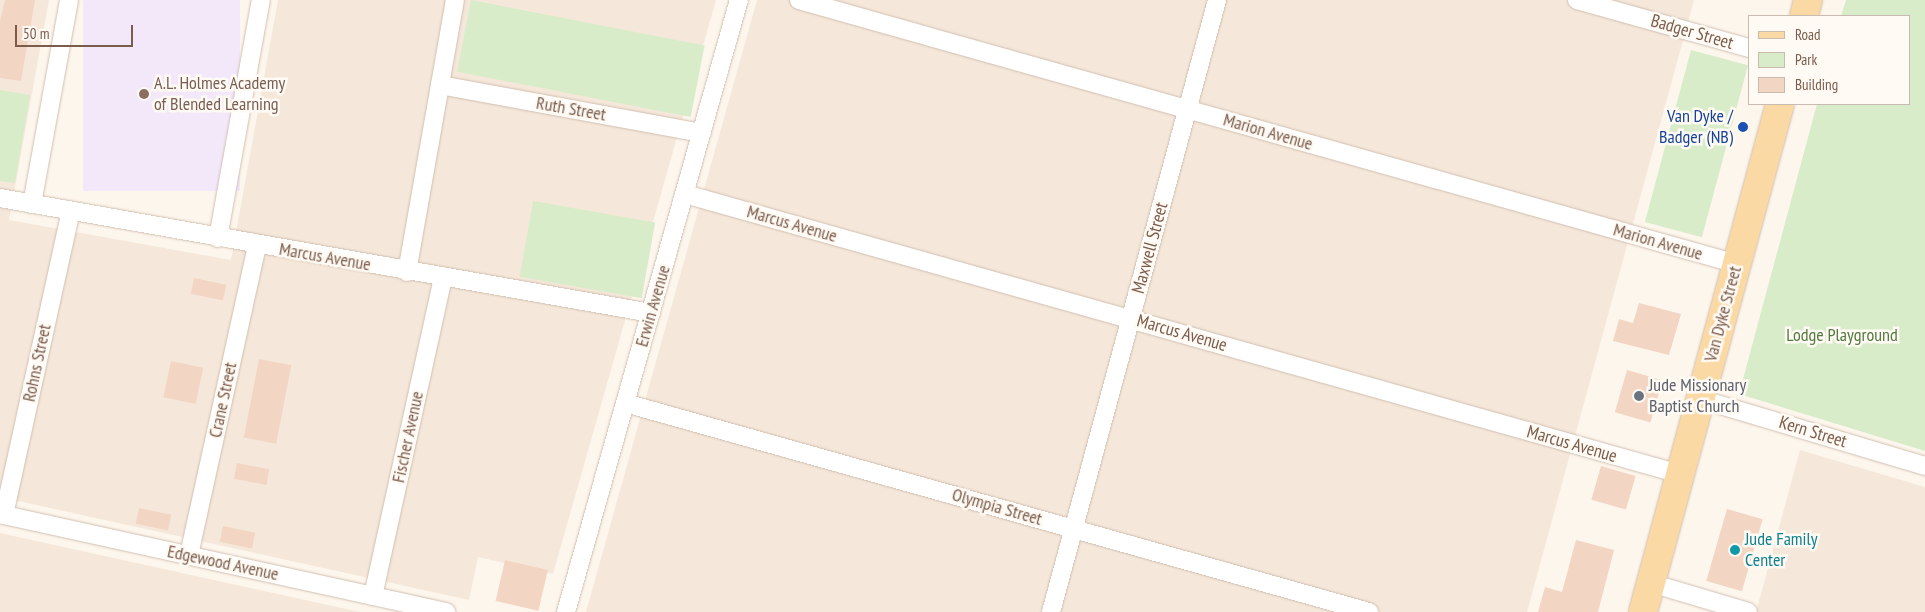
<!DOCTYPE html>
<style>
body{margin:0}
#map{position:relative;width:1925px;height:612px;overflow:hidden;background:#fdf6ec;font-family:"PT Sans Narrow",sans-serif}
div>[style]{position:absolute}
[style*='--x']{left:calc(var(--x)*1px);top:calc(var(--y)*1px);width:calc(var(--w)*1px);rotate:calc(var(--a)*1deg)}
.residential>*{inset:0;background:#f5e8da}
.education>*{inset:0;background:#f3e8fa;transform-origin:0 0}
.green>*{inset:0;background:#d8ecc9;transform-origin:0 0}
.building>*{inset:0;background:#f3d5c3;transform-origin:0 0}
.roads{filter:drop-shadow(0 0 1px #d1beb0) drop-shadow(0 0 1px #d1beb0)}
.street>*{height:18px;margin:-9px;padding:0 9px;transform-origin:9px;border-radius:9px;background:#fff}
.primary>*{height:28px;margin:-14px;padding:0 14px;transform-origin:14px;border-radius:14px;background:#fbd9a5}
.dots>*{width:14px;height:14px;translate:-50% -50%;box-sizing:border-box;border:2px solid #fffaf3;border-radius:50%}
span{translate:-50% -50%;white-space:nowrap;text-align:center;line-height:1.15;-webkit-text-stroke:5px #fffaf3;paint-order:stroke}
.street-label{font-size:18px;color:#7a5c4d}
.education-label{font-size:18px;color:#785e54}
.left{translate:0 -50%;text-align:left}
.transit-label{font-size:18px;color:#164399}
.right{translate:-100% -50%;text-align:right}
.park-label{font-size:18px;color:#537a41}
.worship-label{font-size:18px;color:#5b616d}
.culture-label{font-size:18px;color:#0d838f}
.legend{position:absolute;left:1748px;top:15px;width:162px;height:90px;box-sizing:border-box;background:#fffaf3;border:1px solid #cabbb1;margin:0;padding:6px 9px;list-style:none;font-size:15px;color:#7a5c4d}
.legend li{display:flex;align-items:center;gap:10px;height:25px}
.legend b{width:25px;border:1px solid #cabbb1}
.scale{position:absolute;left:15px;top:25px;width:118px;height:22px;box-sizing:border-box;border:2px solid #7a5c4d;border-top:0;padding-left:6px;font-size:15px;line-height:18px;white-space:nowrap;color:#7a5c4d;-webkit-text-stroke:4px #fffaf3;paint-order:stroke}
</style>
<div id="map">
<div class="residential">
<i style="clip-path:polygon(0 0,49px 0,9px 220px,231px 260px,278px 0,716px 0,553px 574px,478px 557px,469px 600px,0 497px)"></i>
<i style="clip-path:polygon(757px 0,1694px 0,1527px 612px,586px 612px)"></i>
<i style="clip-path:polygon(1800px 450px,1925px 487px,1925px 612px,1756px 612px)"></i>
<i style="clip-path:polygon(0 533px,360px 612px,0 612px)"></i>
</div>
<div class="education">
<i style="left:83px;top:0;width:157px;height:191px"></i>
</div>
<div class="green">
<i style="left:471px;top:0;width:238px;height:73px;rotate:11deg"></i>
<i style="clip-path:polygon(1846px 0,1925px 0,1925px 451px,1739px 394px,1817px 104px,1909px 104px,1909px 16px,1841px 16px)"></i>
<i style="left:1691px;top:50px;width:59px;height:178px;rotate:15deg"></i>
<i style="clip-path:polygon(0 90px,30px 95px,15px 183px,0 181px)"></i>
<i style="left:533px;top:201px;width:124px;height:77px;rotate:10deg"></i>
</div>
<div class="building">
<i style="clip-path:polygon(5px 0,35px 0,21px 81px,0 78px,0 21px)"></i>
<i style="left:194px;top:278px;width:33px;height:16px;rotate:12deg"></i>
<i style="clip-path:polygon(1639px 303px,1681px 314px,1669px 355px,1613px 341px,1619px 319px,1633px 323px)"></i>
<i style="left:259px;top:359px;width:33px;height:80px;rotate:11deg"></i>
<i style="left:171px;top:361px;width:33px;height:37px;rotate:12deg"></i>
<i style="left:1627px;top:370px;width:37px;height:44px;rotate:16deg"></i>
<i style="left:237px;top:463px;width:33px;height:16px;rotate:11deg"></i>
<i style="left:1601px;top:466px;width:36px;height:35px;rotate:16deg"></i>
<i style="left:139px;top:508px;width:33px;height:16px;rotate:12deg"></i>
<i style="left:1727px;top:509px;width:37px;height:75px;rotate:16deg"></i>
<i style="left:223px;top:526px;width:33px;height:16px;rotate:12deg"></i>
<i style="clip-path:polygon(1576px 540px,1614px 550px,1598px 612px,1538px 612px,1545px 587px,1562px 592px)"></i>
<i style="left:505px;top:560px;width:44px;height:42px;rotate:13deg"></i>
</div>
<div class="roads">
<div class="street">
<i style="--x:799;--y:0;--w:974;--a:15.72"></i>
<i style="--x:1577;--y:0;--w:179;--a:15.6"></i>
<i style="--x:440;--y:85;--w:266;--a:10.4"></i>
<i style="--x:685;--y:194;--w:1034;--a:15.72"></i>
<i style="--x:0;--y:198;--w:661;--a:10.02"></i>
<i style="--x:32;--y:204;--w:207;--a:-79.7"></i>
<i style="--x:218;--y:238;--w:242;--a:-79.8"></i>
<i style="--x:407;--y:272;--w:276;--a:-80"></i>
<i style="--x:1700;--y:399;--w:235;--a:16.6"></i>
<i style="--x:625;--y:403;--w:773;--a:15.69"></i>
<i style="--x:0;--y:514;--w:457;--a:12.4"></i>
<i style="--x:4;--y:515;--w:311;--a:-77.6"></i>
<i style="--x:189;--y:555;--w:317;--a:-77.6"></i>
<i style="--x:1651;--y:583;--w:101;--a:16.6"></i>
<i style="--x:373;--y:596;--w:326;--a:-77.6"></i>
<i style="--x:566;--y:612;--w:636;--a:-74.22"></i>
<i style="--x:1051;--y:612;--w:634;--a:-74.82"></i>
</div>
<div class="primary">
<i style="--x:1804;--y:16;--w:16;--a:-76"></i>
<i style="--x:1643;--y:612;--w:526;--a:-74.91"></i>
</div>
</div>
<div class="dots">
<i style="left:144px;top:94px;background:#8d6e63"></i>
<i style="left:1743px;top:127px;background:#1a4fb4"></i>
<i style="left:1639px;top:396px;background:#6b7280"></i>
<i style="left:1735px;top:550px;background:#0f9aa8"></i>
</div>
<div class="street-label">
<span style="left:1692px;top:32px;rotate:16deg">Badger Street</span>
<span style="left:571px;top:109px;rotate:10deg">Ruth Street</span>
<span style="left:1268px;top:132px;rotate:16deg">Marion Avenue</span>
<span style="left:792px;top:224px;rotate:16deg">Marcus Avenue</span>
<span style="left:1658px;top:242px;rotate:16deg">Marion Avenue</span>
<span style="left:1150px;top:248px;rotate:-75deg">Maxwell Street</span>
<span style="left:325px;top:257px;rotate:10deg">Marcus Avenue</span>
<span style="left:653px;top:306px;rotate:-74deg">Erwin Avenue</span>
<span style="left:1723px;top:314px;rotate:-75deg">Van Dyke Street</span>
<span style="left:1182px;top:333px;rotate:16deg">Marcus Avenue</span>
<span style="left:37px;top:363px;rotate:-78deg">Rohns Street</span>
<span style="left:223px;top:400px;rotate:-78deg">Crane Street</span>
<span style="left:1813px;top:432px;rotate:17deg">Kern Street</span>
<span style="left:408px;top:437px;rotate:-78deg">Fischer Avenue</span>
<span style="left:1572px;top:444px;rotate:16deg">Marcus Avenue</span>
<span style="left:997px;top:507px;rotate:16deg">Olympia Street</span>
<span style="left:223px;top:563px;rotate:12deg">Edgewood Avenue</span>
</div>
<div class="education-label">
<span class="left" style="left:154px;top:94px">A.L. Holmes Academy<br>of Blended Learning</span>
</div>
<div class="transit-label">
<span class="right" style="left:1733px;top:127px">Van Dyke /<br>Badger (NB)</span>
</div>
<div class="park-label">
<span style="left:1842px;top:335px">Lodge Playground</span>
</div>
<div class="worship-label">
<span class="left" style="left:1649px;top:396px">Jude Missionary<br>Baptist Church</span>
</div>
<div class="culture-label">
<span class="left" style="left:1745px;top:550px">Jude Family<br>Center</span>
</div>
<ul class="legend">
<li><b style="height:6px;background:#fbd9a5"></b>Road</li>
<li><b style="height:14px;background:#d8ecc9"></b>Park</li>
<li><b style="height:14px;background:#f3d5c3"></b>Building</li>
</ul>
<div class="scale">50 m</div>
</div>
